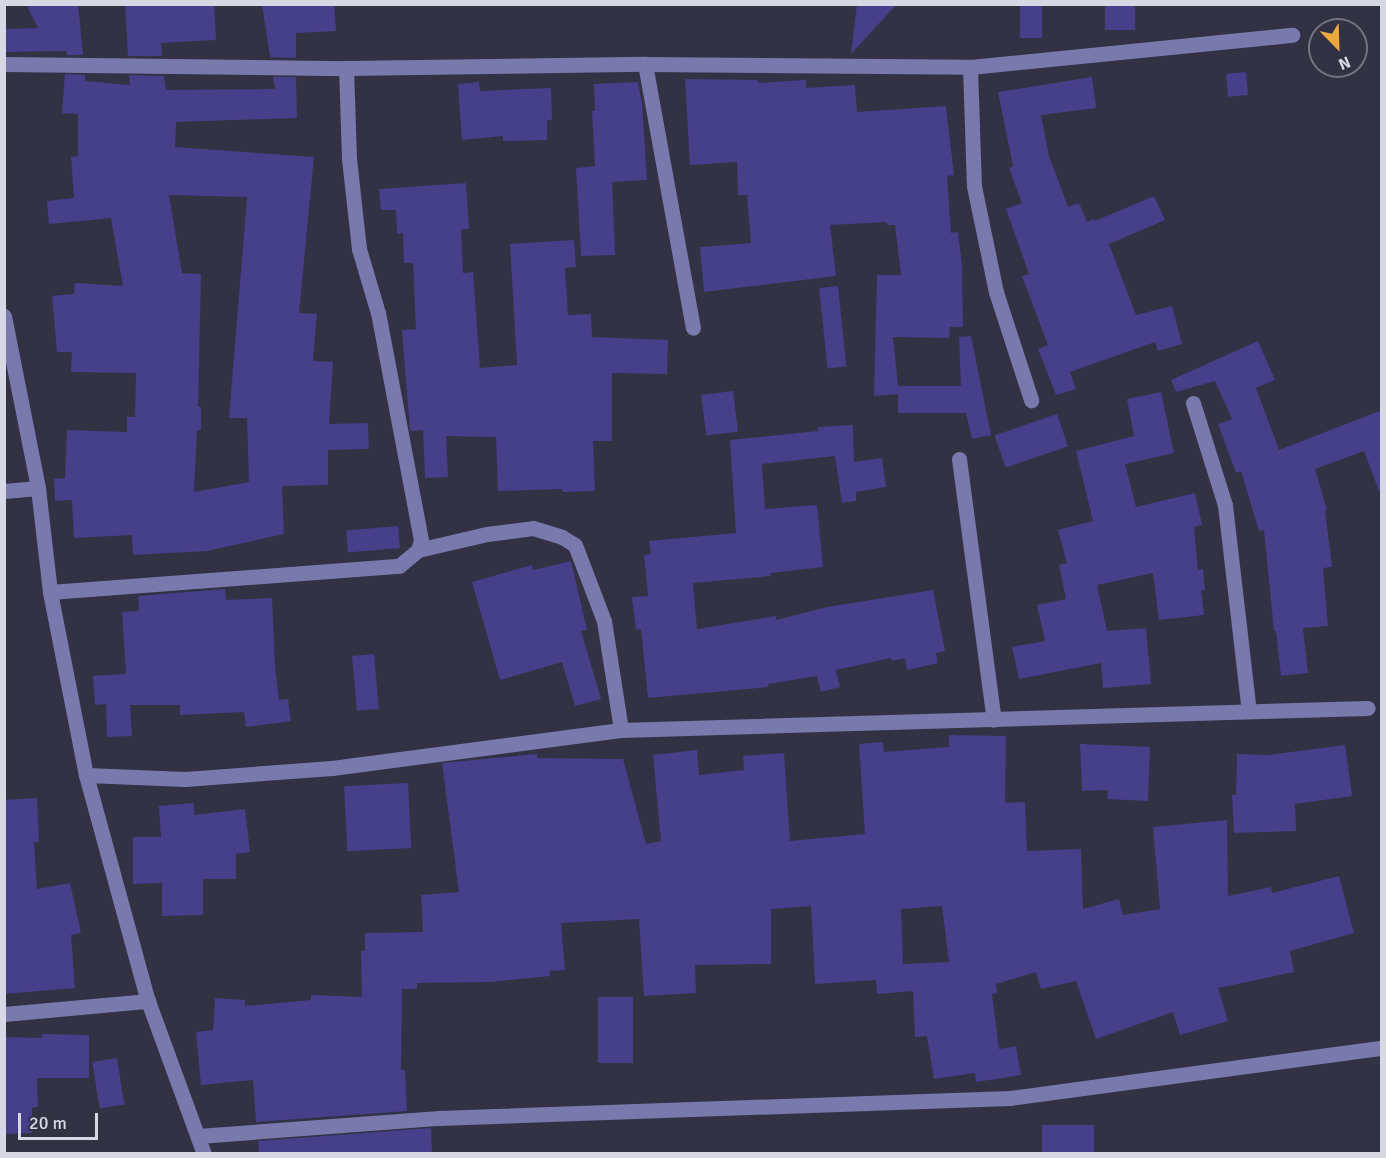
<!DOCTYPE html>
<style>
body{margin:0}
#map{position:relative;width:1386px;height:1158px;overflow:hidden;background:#323244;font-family:Signika,sans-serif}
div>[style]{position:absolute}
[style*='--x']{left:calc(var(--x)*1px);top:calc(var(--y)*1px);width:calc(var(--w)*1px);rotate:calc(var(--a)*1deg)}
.building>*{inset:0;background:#463f89;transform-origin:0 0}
.minor>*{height:15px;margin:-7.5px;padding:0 7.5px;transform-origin:7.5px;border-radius:7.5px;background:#7979ae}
span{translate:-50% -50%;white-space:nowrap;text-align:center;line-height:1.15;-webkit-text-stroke:4.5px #323244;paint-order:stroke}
.frame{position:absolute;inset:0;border:6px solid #d8d8e4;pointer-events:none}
.north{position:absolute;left:1308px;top:18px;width:60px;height:60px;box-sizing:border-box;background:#323244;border:2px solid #747484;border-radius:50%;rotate:157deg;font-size:16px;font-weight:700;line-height:24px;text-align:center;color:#d8d8e4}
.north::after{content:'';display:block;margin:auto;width:21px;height:27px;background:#eda83b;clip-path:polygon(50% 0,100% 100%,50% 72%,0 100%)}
.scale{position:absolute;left:18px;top:1113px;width:80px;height:27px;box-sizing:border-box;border:3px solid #d8d8e4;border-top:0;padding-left:8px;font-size:18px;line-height:21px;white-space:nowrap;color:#d8d8e4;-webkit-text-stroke:4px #323244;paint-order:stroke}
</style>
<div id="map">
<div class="building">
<i style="clip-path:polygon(26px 4px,78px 4px,83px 55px,67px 55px,67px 51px,4px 52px,4px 29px,38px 28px)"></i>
<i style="clip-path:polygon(125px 4px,214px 4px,216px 40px,161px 43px,162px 56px,128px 56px)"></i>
<i style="clip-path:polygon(262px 4px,334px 4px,336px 31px,296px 33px,296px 58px,270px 57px)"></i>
<i style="clip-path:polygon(857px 4px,897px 4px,851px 54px)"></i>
<i style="left:1020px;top:4px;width:22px;height:34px"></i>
<i style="left:1105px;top:4px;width:30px;height:26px"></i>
<i style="left:1246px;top:72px;width:23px;height:20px;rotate:85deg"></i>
<i style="clip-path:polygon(evenodd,65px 74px,85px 75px,85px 81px,130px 85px,129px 75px,164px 76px,166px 90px,275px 89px,273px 77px,296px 77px,297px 118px,176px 122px,175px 147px,314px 157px,299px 313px,317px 314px,313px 361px,333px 362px,329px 424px,368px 423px,369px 449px,328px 450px,328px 485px,282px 486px,284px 534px,207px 551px,133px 555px,132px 535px,74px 538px,72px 500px,55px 501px,54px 479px,65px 478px,67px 430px,127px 432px,127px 417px,135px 417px,136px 373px,71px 372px,72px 352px,57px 352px,52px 296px,74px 294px,75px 283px,123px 286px,111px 218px,49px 224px,47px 201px,74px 198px,71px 157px,78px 156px,78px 114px,62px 113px,65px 74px,169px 195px,247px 197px,229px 418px,247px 418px,249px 482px,194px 492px,197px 430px,201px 430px,201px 407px,198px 407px,201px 274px,182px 273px,169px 195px)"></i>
<i style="clip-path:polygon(1092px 77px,1096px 108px,1041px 115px,1049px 156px,1068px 207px,1079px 203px,1087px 222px,1094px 219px,1095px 221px,1154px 196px,1165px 220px,1109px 244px,1136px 315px,1172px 306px,1182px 344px,1158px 351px,1155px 342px,1070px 372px,1076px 389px,1056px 395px,1038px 349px,1048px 345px,1022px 276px,1029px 274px,1006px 209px,1022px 203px,1009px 168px,1013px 166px,998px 92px)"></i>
<i style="clip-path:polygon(685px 79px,758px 80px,758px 83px,806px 80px,806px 88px,855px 85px,857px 112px,946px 106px,954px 175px,947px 176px,951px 233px,958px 232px,962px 266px,963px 327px,950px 327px,949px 338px,893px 337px,898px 386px,961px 386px,959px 337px,971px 336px,991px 435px,972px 439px,966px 413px,898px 413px,898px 394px,874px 396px,877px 275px,901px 275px,895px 225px,887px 225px,887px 222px,830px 225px,836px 276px,704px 292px,700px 247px,751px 243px,747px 195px,738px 195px,737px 162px,690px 165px)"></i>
<i style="clip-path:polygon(479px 82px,480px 91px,551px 88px,552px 120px,547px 120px,547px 140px,503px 141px,503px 136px,462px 140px,458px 84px)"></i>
<i style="clip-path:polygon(638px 82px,642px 104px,647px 180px,612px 182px,615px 255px,581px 256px,576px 168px,595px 166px,592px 111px,595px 111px,594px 84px)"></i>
<i style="clip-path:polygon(466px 183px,469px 229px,461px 229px,463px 273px,473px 272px,480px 368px,517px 365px,510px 244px,574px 240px,576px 267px,565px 268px,568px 315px,591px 314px,592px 337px,668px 340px,667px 374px,612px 373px,612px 441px,593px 441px,595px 491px,563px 492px,562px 489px,498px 491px,496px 437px,446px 436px,448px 477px,425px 478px,423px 430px,410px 431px,410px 429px,404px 358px,402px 330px,416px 329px,413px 263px,404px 263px,403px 233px,397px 234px,396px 210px,381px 210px,379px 189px)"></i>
<i style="left:838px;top:286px;width:81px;height:19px;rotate:84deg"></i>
<i style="clip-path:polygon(1258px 341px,1275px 380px,1256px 388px,1279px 450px,1382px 410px,1382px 491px,1379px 491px,1364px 451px,1315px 469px,1327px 510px,1325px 511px,1332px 567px,1323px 568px,1328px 626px,1303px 628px,1308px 673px,1281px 676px,1276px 631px,1274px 631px,1264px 530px,1259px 531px,1241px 471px,1236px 473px,1218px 424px,1232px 419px,1215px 381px,1176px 392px,1171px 380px)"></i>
<i style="left:733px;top:391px;width:41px;height:32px;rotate:83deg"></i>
<i style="clip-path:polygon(1161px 392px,1174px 453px,1125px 464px,1136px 507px,1195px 493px,1202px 525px,1194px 527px,1198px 570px,1203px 569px,1205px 590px,1201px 591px,1204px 615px,1159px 620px,1153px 573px,1097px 585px,1107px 631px,1146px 628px,1151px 684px,1103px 688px,1101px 663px,1019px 679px,1012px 647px,1045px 641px,1037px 605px,1066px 599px,1059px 565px,1067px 563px,1058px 530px,1093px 521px,1076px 451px,1134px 436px,1127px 399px)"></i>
<i style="left:1057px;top:414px;width:34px;height:66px;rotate:71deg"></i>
<i style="clip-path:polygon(853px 425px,854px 462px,882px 458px,886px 487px,856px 492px,856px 501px,842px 503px,835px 456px,762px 464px,765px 509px,817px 505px,823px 567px,770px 573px,771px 576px,693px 583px,697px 629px,776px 616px,776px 620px,827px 607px,933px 590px,945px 651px,936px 653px,938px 663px,907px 670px,905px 658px,892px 661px,891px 658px,836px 670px,840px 687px,821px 692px,817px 676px,768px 684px,769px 687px,648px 698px,641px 629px,636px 630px,632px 597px,648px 596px,644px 555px,651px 554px,649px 541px,736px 533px,730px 440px,818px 431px,818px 427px)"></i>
<i style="left:398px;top:526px;width:22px;height:52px;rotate:85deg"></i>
<i style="clip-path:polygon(571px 561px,587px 630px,581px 631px,601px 699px,575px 706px,562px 662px,500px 680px,472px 582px,532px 565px,533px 570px)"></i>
<i style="clip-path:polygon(225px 589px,226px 600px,272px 598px,275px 666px,279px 700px,288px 699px,291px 721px,246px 727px,244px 712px,180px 715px,180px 705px,130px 705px,132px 736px,107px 737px,106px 704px,95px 705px,93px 676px,126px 674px,122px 612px,139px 611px,138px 596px)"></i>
<i style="left:374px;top:654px;width:55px;height:22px;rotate:85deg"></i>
<i style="clip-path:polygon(evenodd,949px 735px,1006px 736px,1005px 803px,1025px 802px,1027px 851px,1081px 849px,1083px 909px,1119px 899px,1123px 915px,1160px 909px,1153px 827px,1227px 820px,1228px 896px,1271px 887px,1272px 893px,1339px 876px,1354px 933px,1290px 951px,1294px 972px,1218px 988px,1228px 1021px,1180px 1035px,1173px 1012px,1096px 1039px,1076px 981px,1041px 989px,1036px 972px,996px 984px,997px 993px,992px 994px,999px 1049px,1016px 1046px,1021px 1075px,976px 1082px,975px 1073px,934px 1079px,927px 1036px,915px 1037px,913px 991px,877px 994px,876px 980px,815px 984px,811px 906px,771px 909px,771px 964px,695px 965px,696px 993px,644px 996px,639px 919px,561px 923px,565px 970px,550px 971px,550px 976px,491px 982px,417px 983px,417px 989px,402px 989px,401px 1070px,405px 1070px,407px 1111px,256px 1122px,253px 1080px,201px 1085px,196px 1032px,213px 1030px,215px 998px,245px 1000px,245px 1006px,311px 1000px,311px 995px,362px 997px,361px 951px,365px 951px,365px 933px,423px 932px,421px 895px,459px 892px,442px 763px,537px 754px,537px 758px,623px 759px,646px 844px,661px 841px,653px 755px,697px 750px,699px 775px,744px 770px,743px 756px,784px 753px,790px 841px,865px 834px,859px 744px,883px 742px,884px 752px,949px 747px,949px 735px,942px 906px,949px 962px,903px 964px,901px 909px,942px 906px)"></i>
<i style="clip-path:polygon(1080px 744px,1150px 747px,1148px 801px,1107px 799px,1108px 790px,1082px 791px)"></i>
<i style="clip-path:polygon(1345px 745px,1352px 796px,1295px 804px,1296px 831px,1234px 833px,1232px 795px,1236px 795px,1237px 754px,1268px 755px)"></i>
<i style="left:408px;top:783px;width:65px;height:64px;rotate:87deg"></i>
<i style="clip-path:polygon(37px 798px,39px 842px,34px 842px,37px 889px,70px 883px,81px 933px,71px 935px,75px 988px,4px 994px,4px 800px)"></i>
<i style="clip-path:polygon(194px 803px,194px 815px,245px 809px,250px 852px,236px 854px,236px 879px,203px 879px,203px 915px,162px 916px,162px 883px,133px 884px,133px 837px,161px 837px,159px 806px)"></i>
<i style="left:598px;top:997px;width:35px;height:66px"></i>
<i style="clip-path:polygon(42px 1034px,89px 1035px,89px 1078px,37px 1078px,38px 1107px,32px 1108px,32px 1133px,4px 1134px,4px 1037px,42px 1038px)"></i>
<i style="left:117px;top:1058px;width:47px;height:25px;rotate:81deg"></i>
<i style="left:1094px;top:1125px;width:29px;height:52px;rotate:90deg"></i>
<i style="clip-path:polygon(431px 1128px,432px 1154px,259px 1154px,258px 1141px)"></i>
</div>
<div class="minor">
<i style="--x:4;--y:64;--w:342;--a:0.7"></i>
<i style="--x:346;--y:68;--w:299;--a:-0.8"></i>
<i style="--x:645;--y:64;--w:325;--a:0.5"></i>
<i style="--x:970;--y:67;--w:324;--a:-5.7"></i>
<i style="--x:645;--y:64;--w:268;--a:79.7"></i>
<i style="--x:970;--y:67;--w:119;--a:88.1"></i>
<i style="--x:974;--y:186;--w:108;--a:78.3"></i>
<i style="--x:996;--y:292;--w:114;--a:72"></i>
<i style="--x:4;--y:316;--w:175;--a:78.8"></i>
<i style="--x:38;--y:488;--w:105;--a:83.4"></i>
<i style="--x:50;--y:592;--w:187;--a:78.9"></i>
<i style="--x:86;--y:775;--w:234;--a:74.7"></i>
<i style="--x:148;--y:1001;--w:163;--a:69.9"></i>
<i style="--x:1193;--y:403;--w:107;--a:72.6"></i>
<i style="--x:1225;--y:505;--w:207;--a:83.4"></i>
<i style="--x:959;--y:459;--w:263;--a:82.4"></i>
<i style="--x:4;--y:491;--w:34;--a:-5"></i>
<i style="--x:418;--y:550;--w:71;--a:-13.1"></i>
<i style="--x:487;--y:534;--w:46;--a:-7.4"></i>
<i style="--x:533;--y:528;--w:30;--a:17"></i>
<i style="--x:562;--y:537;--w:15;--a:32"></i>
<i style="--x:575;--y:545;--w:81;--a:69.1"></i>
<i style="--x:604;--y:621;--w:110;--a:81.1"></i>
<i style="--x:50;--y:592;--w:350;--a:-4.3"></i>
<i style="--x:399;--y:566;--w:25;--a:-40"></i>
<i style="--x:418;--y:550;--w:10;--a:-73"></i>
<i style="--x:421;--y:540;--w:231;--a:-100.7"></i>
<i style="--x:378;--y:313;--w:67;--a:-106.5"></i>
<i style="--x:359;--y:249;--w:92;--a:-96.3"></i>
<i style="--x:349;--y:158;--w:90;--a:-91.9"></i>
<i style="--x:86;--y:775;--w:99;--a:2.3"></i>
<i style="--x:185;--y:779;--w:147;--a:-4.3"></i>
<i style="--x:332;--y:768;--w:291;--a:-7.5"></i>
<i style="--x:621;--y:730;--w:747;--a:-1.69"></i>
<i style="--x:4;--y:1014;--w:145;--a:-5.2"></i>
<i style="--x:198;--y:1136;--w:242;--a:-4.3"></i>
<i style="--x:439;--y:1118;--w:571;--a:-2.01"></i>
<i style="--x:1010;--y:1098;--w:375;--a:-7.7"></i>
</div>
<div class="frame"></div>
<div class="north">N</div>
<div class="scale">20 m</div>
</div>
